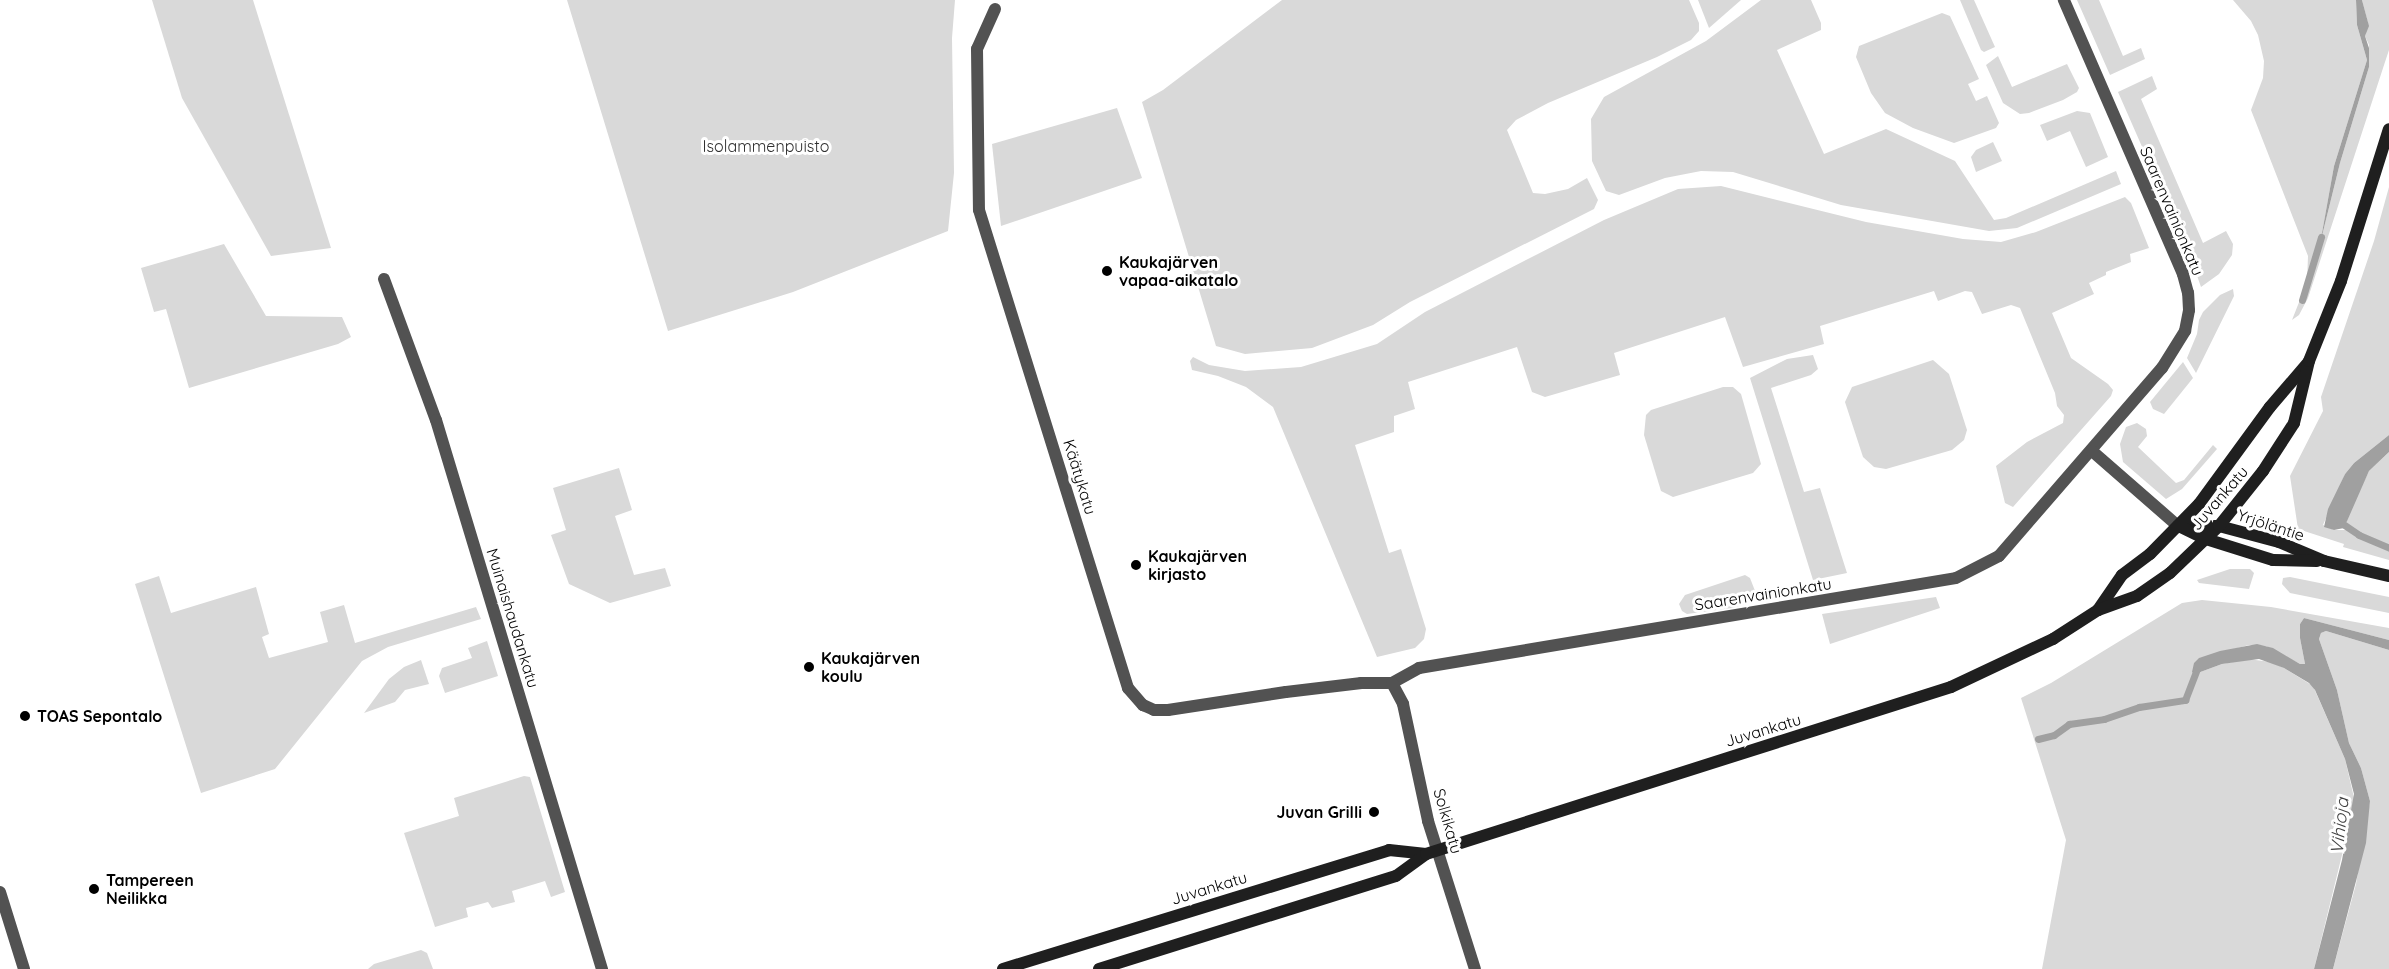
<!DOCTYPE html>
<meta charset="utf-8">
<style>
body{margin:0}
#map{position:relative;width:2389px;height:969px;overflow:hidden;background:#fff;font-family:Quicksand,sans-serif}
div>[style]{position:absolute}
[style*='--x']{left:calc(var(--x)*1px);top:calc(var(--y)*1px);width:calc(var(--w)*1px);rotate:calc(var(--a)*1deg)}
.green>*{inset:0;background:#d9d9d9}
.water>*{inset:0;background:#a0a0a0}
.stream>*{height:7px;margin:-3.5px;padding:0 3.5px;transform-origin:3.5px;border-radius:3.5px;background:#a0a0a0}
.minor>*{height:12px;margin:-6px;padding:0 6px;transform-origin:6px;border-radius:6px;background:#525252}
.tertiary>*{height:12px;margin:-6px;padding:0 6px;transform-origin:6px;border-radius:6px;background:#525252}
.secondary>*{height:12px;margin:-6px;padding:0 6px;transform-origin:6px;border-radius:6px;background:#1f1f1f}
.dots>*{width:16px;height:16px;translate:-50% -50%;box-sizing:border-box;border:3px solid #fff;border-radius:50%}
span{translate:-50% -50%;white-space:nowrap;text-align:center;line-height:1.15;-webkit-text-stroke:6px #fff;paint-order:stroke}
.park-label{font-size:16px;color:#303030}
.street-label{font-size:16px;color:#000}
.poi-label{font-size:16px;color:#000;font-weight:700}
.left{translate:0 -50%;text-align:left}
.right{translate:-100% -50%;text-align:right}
.water-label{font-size:18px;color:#414141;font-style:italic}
</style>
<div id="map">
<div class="green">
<i style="clip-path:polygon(152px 0,253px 0,331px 248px,271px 256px,182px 98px)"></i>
<i style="clip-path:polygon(567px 0,955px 0,952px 38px,954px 173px,948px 231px,793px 292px,668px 331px)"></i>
<i style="clip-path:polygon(1282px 0,1689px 0,1699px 23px,1699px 31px,1691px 40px,1657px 57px,1548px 103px,1516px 120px,1507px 130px,1533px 193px,1545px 194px,1568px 189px,1587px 178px,1598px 200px,1594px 209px,1410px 302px,1373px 325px,1312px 348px,1245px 354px,1216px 346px,1142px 102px,1163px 90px)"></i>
<i style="clip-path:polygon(1698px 0,1741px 0,1709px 28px)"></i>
<i style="clip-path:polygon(1761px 0,1811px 0,1821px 23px,1821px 30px,1777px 50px,1824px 154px,1886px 129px,1955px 161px,1994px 220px,2006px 218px,2116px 171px,2121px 184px,2017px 228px,1989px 231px,1841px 205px,1733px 172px,1701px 171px,1665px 178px,1619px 195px,1606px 191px,1592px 161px,1591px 119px,1604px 97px,1706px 41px)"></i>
<i style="clip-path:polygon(1960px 0,1974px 0,1995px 47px,1984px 52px,1981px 50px)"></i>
<i style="clip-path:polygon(2077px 0,2099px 0,2123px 56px,2141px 48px,2145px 59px,2110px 75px)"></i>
<i style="clip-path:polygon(2233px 0,2356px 0,2357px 25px,2367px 60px,2334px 166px,2320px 244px,2340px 163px,2369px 67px,2369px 45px,2365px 36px,2368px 23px,2362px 0,2389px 0,2389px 50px,2385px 62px,2308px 298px,2299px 315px,2292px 320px,2307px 282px,2308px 256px,2251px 110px,2263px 78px,2264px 61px,2258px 35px,2251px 21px)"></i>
<i style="clip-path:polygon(1942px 13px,1950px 16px,1979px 79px,1968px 84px,1976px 101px,1987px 96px,1999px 123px,1996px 128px,1954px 143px,1913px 128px,1885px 113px,1871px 93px,1856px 57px,1859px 46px)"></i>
<i style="clip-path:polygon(1998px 56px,2012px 87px,2067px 64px,2079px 88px,2077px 92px,2063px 100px,2029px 113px,2020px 114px,2003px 103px,1986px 65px)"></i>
<i style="clip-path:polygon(2152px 76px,2157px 89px,2141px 99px,2203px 243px,2226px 231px,2233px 244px,2232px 255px,2219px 274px,2201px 287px,2190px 256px,2118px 92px)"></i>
<i style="clip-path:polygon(1117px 108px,1142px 178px,1001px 226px,992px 144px)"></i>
<i style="clip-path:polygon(2077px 111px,2090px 113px,2108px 157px,2086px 167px,2070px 131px,2047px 141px,2040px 125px)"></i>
<i style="clip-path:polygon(1993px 142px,2002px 161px,1976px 172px,1971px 157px,1976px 150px)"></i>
<i style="clip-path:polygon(1721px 186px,1866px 222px,1963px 239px,2001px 242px,2036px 232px,2125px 197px,2131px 203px,2149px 248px,2130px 254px,2131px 262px,2106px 272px,2106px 275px,2089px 283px,2094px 294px,2052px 313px,2071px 358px,2108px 384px,2113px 390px,2111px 396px,2013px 507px,2005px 503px,1996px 466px,2027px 442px,2063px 423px,2064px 415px,2057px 406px,2055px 393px,2020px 308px,2011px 305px,1982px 314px,1972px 292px,1965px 291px,1938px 301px,1934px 291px,1820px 326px,1824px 344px,1743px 367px,1725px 317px,1614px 353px,1620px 375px,1545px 397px,1532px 392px,1517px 347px,1408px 382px,1415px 409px,1394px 416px,1394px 432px,1355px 445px,1389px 553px,1401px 549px,1426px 629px,1424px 639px,1415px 648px,1377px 657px,1273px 407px,1246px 387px,1218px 376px,1192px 370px,1190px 361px,1193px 357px,1209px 365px,1245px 371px,1301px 367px,1377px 344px,1425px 312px,1604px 220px,1678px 189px)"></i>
<i style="clip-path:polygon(2389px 187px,2389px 435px,2354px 463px,2345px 474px,2323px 525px,2334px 530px,2347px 530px,2347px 517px,2369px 471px,2389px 452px,2389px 560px,2343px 547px,2344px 544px,2298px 529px,2290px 476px,2323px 411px,2321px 397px,2374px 241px)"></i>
<i style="clip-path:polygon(224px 244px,266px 316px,342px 317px,351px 337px,338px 344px,189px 388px,166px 309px,154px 312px,141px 268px)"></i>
<i style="clip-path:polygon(2233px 289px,2234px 296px,2196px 373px,2187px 358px,2197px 334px,2199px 320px,2203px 312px,2220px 295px)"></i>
<i style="clip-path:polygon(1813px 355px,1818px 369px,1811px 375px,1771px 388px,1804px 492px,1820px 488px,1847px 573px,1813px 580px,1750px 378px,1787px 359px)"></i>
<i style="clip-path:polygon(1933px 360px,1949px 374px,1967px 430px,1964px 440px,1952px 450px,1886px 469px,1874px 467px,1863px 457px,1845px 402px,1852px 387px)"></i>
<i style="clip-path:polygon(2183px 362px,2193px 378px,2164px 414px,2153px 409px,2150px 402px)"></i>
<i style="clip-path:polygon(1723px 387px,1733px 387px,1741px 394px,1761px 464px,1753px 473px,1673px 497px,1661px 491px,1644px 435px,1646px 415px,1651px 410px)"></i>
<i style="clip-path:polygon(2137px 423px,2146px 429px,2147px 436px,2138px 447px,2176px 483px,2184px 480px,2213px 445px,2217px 449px,2182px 489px,2166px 499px,2123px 462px,2120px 444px,2126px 427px)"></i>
<i style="clip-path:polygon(619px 468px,632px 510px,615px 516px,634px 575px,665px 568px,671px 586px,610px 603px,569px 584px,551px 535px,566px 530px,553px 488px)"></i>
<i style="clip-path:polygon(2230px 569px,2250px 569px,2254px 573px,2249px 589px,2199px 583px,2197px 580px)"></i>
<i style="clip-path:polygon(1745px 575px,1750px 578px,1757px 596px,1753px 602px,1732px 608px,1687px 614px,1682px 611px,1679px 604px,1685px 595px)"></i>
<i style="clip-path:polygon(159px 576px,171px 613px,256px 587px,269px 634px,262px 637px,269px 658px,328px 642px,320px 612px,344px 605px,355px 643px,476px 607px,481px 619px,388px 647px,362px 661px,275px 769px,201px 793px,135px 584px)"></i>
<i style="clip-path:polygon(2290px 577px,2389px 597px,2389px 613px,2290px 593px,2282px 584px,2283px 578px)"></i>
<i style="clip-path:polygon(1936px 597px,1940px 608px,1830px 644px,1822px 614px)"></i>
<i style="clip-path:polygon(2202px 600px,2271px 607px,2389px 628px,2389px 640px,2304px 618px,2300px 624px,2300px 638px,2305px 664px,2300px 664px,2266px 646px,2249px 645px,2200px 658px,2195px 674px,2222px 664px,2248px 659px,2271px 662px,2284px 668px,2313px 686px,2345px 759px,2355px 802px,2314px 969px,2042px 969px,2066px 840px,2021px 698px,2051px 683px,2182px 603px)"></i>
<i style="clip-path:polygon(2326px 631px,2389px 650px,2389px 969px,2333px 969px,2356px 884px,2370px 801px,2361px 768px,2349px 743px,2337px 690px,2319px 639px,2321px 633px)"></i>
<i style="clip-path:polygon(487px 641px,498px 676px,445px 693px,439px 676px,442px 668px,472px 658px,468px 648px)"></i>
<i style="clip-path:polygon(421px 660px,429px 684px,405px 690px,395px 702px,364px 713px,389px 679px,404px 667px)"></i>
<i style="clip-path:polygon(524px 776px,530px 777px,565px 892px,551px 897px,545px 881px,512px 891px,515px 902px,492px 908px,488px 902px,466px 908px,468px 917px,435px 927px,404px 833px,459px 816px,454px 798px)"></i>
<i style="clip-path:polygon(421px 950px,427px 953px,433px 969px,368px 969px,374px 964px)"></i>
</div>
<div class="water">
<i style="clip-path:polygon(2356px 0,2362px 0,2369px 26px,2365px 36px,2369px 48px,2369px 67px,2340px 163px,2320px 244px,2334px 166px,2367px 60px,2357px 25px)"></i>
<i style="clip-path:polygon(2389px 435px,2389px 452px,2369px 471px,2344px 528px,2334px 530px,2324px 527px,2328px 509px,2345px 474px,2354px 463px)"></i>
<i style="clip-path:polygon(2304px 618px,2389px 640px,2389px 650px,2326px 631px,2321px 633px,2319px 639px,2337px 690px,2349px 743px,2361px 768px,2370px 801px,2366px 843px,2333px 969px,2314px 969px,2342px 860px,2354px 794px,2345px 759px,2315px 690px,2309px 683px,2284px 668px,2259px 659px,2222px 664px,2195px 674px,2192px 672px,2194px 663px,2199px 658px,2220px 651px,2257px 644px,2273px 648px,2300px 664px,2305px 664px,2300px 638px,2300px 624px)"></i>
</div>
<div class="stream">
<i style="--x:2302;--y:300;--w:66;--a:-73.2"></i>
<i style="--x:2340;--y:522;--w:23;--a:34"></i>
<i style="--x:2359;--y:535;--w:33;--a:23"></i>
<i style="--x:2038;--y:739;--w:16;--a:-14"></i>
<i style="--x:2054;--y:735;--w:19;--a:-36"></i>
<i style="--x:2069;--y:724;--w:35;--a:-8"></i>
<i style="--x:2104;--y:719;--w:37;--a:-19"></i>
<i style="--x:2139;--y:707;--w:47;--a:-8.7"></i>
<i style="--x:2185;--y:700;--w:33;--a:-69"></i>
</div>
<div class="minor">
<i style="--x:995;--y:9;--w:44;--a:114.2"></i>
<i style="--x:977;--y:49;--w:161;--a:89.3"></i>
<i style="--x:979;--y:210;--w:501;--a:72.69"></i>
<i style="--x:1128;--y:688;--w:23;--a:49"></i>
<i style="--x:1143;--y:705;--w:12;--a:24"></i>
<i style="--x:1154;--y:710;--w:14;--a:0"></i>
<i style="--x:1168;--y:710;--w:119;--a:-8.7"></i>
<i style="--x:1286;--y:692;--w:76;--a:-6.8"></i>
<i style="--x:1361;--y:683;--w:31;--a:0"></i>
<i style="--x:1392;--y:683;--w:31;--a:-29"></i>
<i style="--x:1419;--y:668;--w:544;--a:-9.51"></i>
<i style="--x:1956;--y:578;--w:48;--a:-27.1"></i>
<i style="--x:1999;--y:556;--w:249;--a:-49.1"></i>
<i style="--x:2162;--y:368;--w:44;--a:-58.1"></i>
<i style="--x:2185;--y:331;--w:21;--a:-79"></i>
<i style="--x:2189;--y:310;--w:17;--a:-93"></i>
<i style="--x:2188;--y:293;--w:20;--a:-105"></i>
<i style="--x:2183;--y:274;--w:299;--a:-113.5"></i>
<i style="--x:384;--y:279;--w:150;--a:69.8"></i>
<i style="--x:436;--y:420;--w:574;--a:73.18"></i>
<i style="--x:2092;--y:451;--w:114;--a:41.1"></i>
<i style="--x:1392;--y:683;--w:24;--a:62"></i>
<i style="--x:1403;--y:704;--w:120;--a:77.9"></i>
<i style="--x:1428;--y:821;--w:155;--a:72.4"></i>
</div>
<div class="tertiary">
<i style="--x:0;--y:892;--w:81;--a:72.7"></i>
</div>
<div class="secondary">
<i style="--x:2178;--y:526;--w:41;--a:0"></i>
<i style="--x:2219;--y:526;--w:62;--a:14.9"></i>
<i style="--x:2279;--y:542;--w:49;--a:22.9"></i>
<i style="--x:2324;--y:561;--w:67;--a:13"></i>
<i style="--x:2181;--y:527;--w:28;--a:26"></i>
<i style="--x:2206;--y:539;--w:70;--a:17.4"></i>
<i style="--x:2273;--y:560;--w:44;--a:1.3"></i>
<i style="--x:2098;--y:610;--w:42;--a:-55.6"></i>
<i style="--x:2122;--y:575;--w:35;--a:-37"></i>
<i style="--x:2150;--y:554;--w:70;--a:-45.6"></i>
<i style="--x:2199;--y:504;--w:120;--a:-53.8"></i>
<i style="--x:2270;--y:407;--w:57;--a:-49.3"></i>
<i style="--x:1003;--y:969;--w:404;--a:-17.1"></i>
<i style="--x:1389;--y:850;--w:37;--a:6"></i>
<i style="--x:1099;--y:969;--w:311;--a:-17.4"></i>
<i style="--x:1396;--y:876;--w:37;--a:-36"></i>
<i style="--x:1426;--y:854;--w:551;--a:-17.65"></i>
<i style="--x:1951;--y:687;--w:113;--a:-25.2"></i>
<i style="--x:2053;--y:639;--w:54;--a:-32.8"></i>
<i style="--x:2098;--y:610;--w:41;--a:-19.7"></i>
<i style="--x:2137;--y:596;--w:40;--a:-34.9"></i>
<i style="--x:2170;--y:573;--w:68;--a:-43.8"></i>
<i style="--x:2219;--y:526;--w:70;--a:-51.3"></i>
<i style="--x:2263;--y:471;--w:57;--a:-57.1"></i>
<i style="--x:2294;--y:423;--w:64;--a:-76.4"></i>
<i style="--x:2309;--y:361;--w:86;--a:-68.2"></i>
<i style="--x:2341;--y:281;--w:159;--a:-72.5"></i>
</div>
<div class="dots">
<i style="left:1107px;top:271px;background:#000"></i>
<i style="left:1136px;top:565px;background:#000"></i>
<i style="left:809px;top:667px;background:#000"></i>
<i style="left:25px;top:716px;background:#000"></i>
<i style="left:1374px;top:812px;background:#000"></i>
<i style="left:94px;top:889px;background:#000"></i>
</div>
<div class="park-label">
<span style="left:766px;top:146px">Isolammenpuisto</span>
</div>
<div class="street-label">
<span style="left:2172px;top:211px;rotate:67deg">Saarenvainionkatu</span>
<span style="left:1080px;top:477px;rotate:73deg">Käätykatu</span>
<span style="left:2219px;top:498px;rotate:-49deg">Juvankatu</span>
<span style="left:2271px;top:525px;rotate:18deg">Yrjöläntie</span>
<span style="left:1763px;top:594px;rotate:-9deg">Saarenvainionkatu</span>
<span style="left:513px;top:618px;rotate:73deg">Muinaishaudankatu</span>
<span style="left:1763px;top:730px;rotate:-17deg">Juvankatu</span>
<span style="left:1448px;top:821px;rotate:74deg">Solkikatu</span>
<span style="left:1209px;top:888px;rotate:-17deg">Juvankatu</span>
</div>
<div class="poi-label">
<span class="left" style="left:1119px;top:271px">Kaukajärven<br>vapaa-aikatalo</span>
<span class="left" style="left:1148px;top:565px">Kaukajärven<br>kirjasto</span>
<span class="left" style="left:821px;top:667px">Kaukajärven<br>koulu</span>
<span class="left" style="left:37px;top:716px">TOAS Sepontalo</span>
<span class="right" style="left:1362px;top:812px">Juvan Grilli</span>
<span class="left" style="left:106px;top:889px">Tampereen<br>Neilikka</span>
</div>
<div class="water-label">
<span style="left:2340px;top:826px;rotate:-84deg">Vihioja</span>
</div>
</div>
